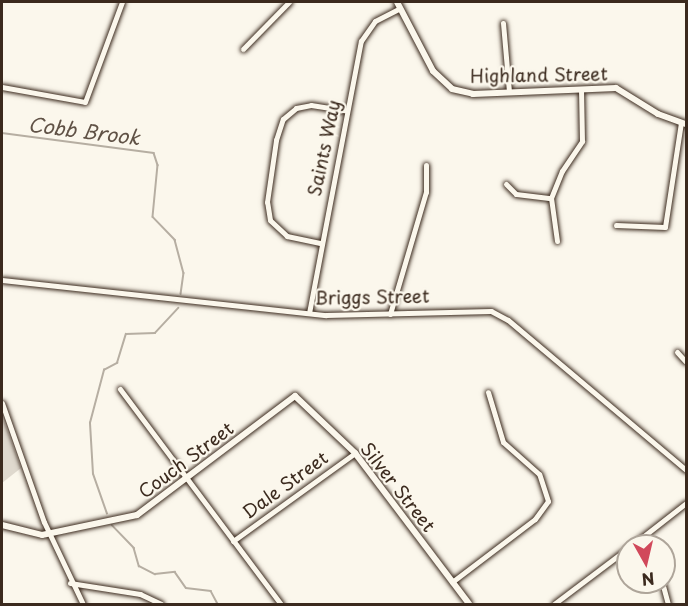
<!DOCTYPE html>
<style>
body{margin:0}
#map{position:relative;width:688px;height:606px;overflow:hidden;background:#fbf7ec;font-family:"Playpen Sans",sans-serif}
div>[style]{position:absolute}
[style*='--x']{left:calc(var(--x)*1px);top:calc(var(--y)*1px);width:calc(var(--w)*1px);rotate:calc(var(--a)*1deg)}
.green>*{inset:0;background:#dfd9ce}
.stream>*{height:1.5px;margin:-0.75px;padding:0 0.75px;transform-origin:0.75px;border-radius:0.75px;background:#b6aea2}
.roads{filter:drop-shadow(0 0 2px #3b2a1e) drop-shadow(0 0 2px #3b2a1e)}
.minor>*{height:5px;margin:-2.5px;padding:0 2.5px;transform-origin:2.5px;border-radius:2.5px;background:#fbf7ec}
.tertiary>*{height:6px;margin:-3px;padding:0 3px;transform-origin:3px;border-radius:3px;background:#fbf7ec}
span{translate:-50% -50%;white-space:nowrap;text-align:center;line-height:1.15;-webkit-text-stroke:4.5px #fbf7ec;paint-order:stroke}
.street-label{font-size:18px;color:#3b2a1e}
.water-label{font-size:20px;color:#605246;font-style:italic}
.frame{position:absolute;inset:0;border:3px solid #3b2a1e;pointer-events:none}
.north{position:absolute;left:616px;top:534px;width:60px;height:60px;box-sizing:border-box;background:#fbf7ec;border:2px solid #aea59a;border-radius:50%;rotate:172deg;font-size:16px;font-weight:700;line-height:24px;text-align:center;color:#3b2a1e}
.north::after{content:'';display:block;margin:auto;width:21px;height:27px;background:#d1495b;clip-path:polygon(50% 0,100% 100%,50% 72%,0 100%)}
</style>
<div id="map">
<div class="green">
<i style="clip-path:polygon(2px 416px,21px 468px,2px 483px)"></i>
</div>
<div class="stream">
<i style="--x:2;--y:133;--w:153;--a:7.5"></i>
<i style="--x:154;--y:153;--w:13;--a:72"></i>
<i style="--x:158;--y:165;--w:52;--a:95.5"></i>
<i style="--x:153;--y:217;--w:32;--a:46"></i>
<i style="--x:175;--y:240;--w:34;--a:75"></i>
<i style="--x:184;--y:273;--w:21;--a:98"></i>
<i style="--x:107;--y:514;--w:42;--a:-109.3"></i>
<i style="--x:93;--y:474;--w:51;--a:-93.4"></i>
<i style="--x:90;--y:423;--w:55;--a:-75.2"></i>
<i style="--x:104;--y:370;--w:15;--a:-28"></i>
<i style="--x:117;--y:363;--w:30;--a:-73"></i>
<i style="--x:126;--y:334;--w:29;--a:-2"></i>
<i style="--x:155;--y:333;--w:34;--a:-47"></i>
<i style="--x:112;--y:525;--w:32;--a:46"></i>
<i style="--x:134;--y:548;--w:19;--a:74"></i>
<i style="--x:139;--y:566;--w:18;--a:27"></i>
<i style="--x:155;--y:574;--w:20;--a:-6"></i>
<i style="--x:175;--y:572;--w:19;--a:55"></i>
<i style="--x:186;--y:588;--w:25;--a:7"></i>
<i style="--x:211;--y:591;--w:15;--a:62"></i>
</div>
<div class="roads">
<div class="minor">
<i style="--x:503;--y:23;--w:69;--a:85"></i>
<i style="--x:243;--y:49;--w:66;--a:-45.6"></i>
<i style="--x:2;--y:87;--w:84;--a:10.2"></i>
<i style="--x:85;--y:102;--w:107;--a:-69.7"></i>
<i style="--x:506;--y:184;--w:14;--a:45"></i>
<i style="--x:516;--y:194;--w:35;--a:7"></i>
<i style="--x:616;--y:225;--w:49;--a:2.3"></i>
<i style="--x:665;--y:227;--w:105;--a:-81.3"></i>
<i style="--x:557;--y:241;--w:43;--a:-97.9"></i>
<i style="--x:551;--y:198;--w:29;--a:-68"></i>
<i style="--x:562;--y:171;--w:36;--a:-56"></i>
<i style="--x:582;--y:141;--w:52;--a:-91.1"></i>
<i style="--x:320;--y:243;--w:34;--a:-168"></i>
<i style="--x:287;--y:236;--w:23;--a:-137"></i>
<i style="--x:270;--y:220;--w:18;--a:-99"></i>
<i style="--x:267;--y:202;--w:63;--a:-81.7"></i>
<i style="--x:276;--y:140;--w:22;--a:-72"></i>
<i style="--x:283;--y:119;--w:17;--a:-40"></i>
<i style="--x:296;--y:108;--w:15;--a:-11"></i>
<i style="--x:311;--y:105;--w:36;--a:9"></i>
<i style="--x:2;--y:280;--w:326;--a:6.2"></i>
<i style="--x:326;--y:315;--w:165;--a:-1.4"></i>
<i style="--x:491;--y:311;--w:19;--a:28"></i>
<i style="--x:508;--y:320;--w:233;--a:40.1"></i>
<i style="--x:309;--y:313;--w:277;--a:-79.2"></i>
<i style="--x:361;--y:41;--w:24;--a:-55"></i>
<i style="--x:375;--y:21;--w:28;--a:-27"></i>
<i style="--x:390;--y:314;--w:127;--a:-73.6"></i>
<i style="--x:426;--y:192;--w:27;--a:-90"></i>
<i style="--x:677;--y:352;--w:13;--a:48"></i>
<i style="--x:120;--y:389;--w:269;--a:53.2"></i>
<i style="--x:2;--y:403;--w:126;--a:70.6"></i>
<i style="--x:44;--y:522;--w:91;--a:64.6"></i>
<i style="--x:641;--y:538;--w:9;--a:58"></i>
<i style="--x:233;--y:541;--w:150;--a:-35.8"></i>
<i style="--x:631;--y:546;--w:70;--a:-38"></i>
<i style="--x:452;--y:582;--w:104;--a:-37.2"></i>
<i style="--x:535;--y:519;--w:22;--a:-54"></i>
<i style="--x:548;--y:501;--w:28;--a:-108"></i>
<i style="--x:539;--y:474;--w:48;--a:-138.4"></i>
<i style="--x:503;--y:442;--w:52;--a:-106.7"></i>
<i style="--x:662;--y:582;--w:23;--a:75"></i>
<i style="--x:70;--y:583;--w:71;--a:8.9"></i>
<i style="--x:140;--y:594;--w:23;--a:25"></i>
<i style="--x:554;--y:604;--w:93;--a:-37.1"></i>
</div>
<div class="tertiary">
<i style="--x:397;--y:2;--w:78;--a:62.4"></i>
<i style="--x:433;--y:71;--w:26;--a:43"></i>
<i style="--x:452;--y:89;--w:22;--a:13"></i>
<i style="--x:473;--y:94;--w:143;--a:-2.4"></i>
<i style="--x:616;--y:88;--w:49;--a:31.8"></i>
<i style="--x:658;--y:114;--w:30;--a:20"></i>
<i style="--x:2;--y:525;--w:41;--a:14"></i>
<i style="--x:42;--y:535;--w:97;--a:-11.9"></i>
<i style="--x:137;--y:515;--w:198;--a:-37"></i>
<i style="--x:295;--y:396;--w:83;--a:43.5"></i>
<i style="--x:355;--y:453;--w:189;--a:52.9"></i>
</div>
</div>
<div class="street-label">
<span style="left:539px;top:75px;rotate:-1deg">Highland Street</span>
<span style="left:324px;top:148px;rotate:-78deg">Saints Way</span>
<span style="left:372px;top:297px;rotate:-1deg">Briggs Street</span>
<span style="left:186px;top:460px;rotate:-37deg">Couch Street</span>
<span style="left:285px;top:485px;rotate:-36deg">Dale Street</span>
<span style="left:398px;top:487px;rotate:52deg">Silver Street</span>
</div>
<div class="water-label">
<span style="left:84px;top:131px;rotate:7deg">Cobb Brook</span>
</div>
<div class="frame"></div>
<div class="north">N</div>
</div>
